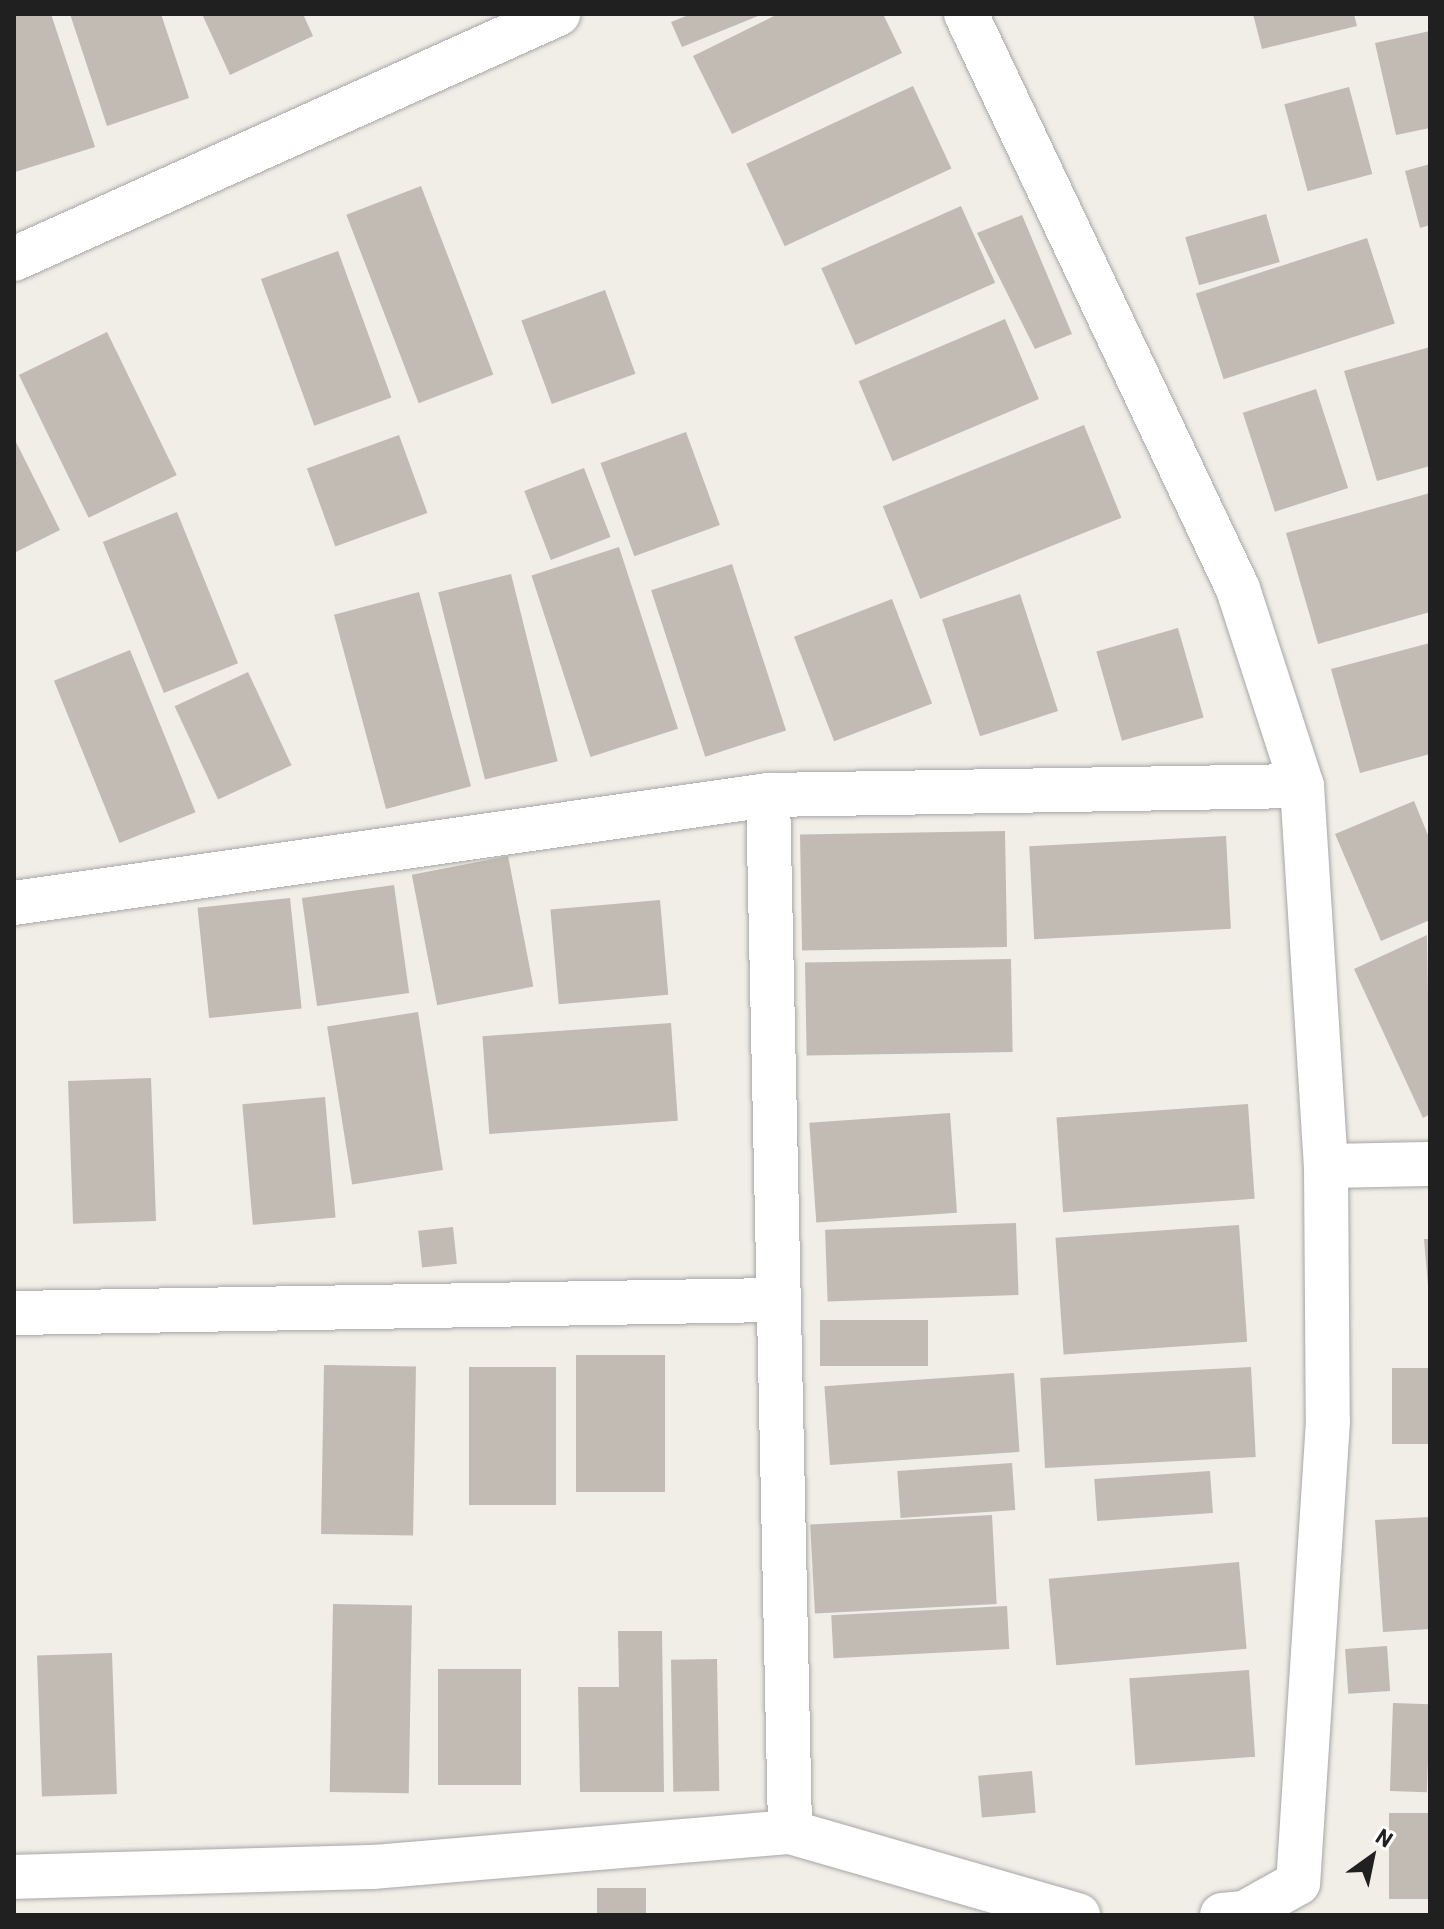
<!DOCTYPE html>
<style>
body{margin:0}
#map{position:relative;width:1444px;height:1929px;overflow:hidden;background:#f0eee6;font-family:Barlow,sans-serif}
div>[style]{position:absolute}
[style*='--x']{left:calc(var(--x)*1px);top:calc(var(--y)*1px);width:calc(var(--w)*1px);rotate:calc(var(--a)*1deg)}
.building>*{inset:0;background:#c1bbb3;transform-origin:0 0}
.roads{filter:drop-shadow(0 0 2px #a7a7a7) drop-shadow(0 0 2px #a7a7a7)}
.minor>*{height:44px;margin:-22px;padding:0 22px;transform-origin:22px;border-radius:22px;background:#fff}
span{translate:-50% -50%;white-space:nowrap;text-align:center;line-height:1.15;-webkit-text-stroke:6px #fff;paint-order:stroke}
.frame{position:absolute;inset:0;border:16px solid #202020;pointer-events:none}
.north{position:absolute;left:1332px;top:1817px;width:80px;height:80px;-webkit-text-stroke:6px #fff;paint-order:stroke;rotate:33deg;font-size:22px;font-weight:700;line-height:32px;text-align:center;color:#202020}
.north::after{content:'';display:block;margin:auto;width:28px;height:36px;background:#202020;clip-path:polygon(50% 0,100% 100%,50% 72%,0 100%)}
</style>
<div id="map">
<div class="building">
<i style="clip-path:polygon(14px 14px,51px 14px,95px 147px,15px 172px)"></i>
<i style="clip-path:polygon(70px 14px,161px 14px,189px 98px,107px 126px)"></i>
<i style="clip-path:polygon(202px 14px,303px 14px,313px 36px,230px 75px)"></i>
<i style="clip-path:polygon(691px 14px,763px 14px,682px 47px,671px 22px)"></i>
<i style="clip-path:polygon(778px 14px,883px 14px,902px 53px,732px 134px,693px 56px)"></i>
<i style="clip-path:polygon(1253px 14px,1354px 14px,1357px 26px,1262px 49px)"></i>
<i style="clip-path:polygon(1430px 31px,1430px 128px,1396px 135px,1375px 43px)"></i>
<i style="left:913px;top:86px;width:91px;height:184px;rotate:65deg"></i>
<i style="left:1349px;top:87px;width:90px;height:67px;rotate:75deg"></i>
<i style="clip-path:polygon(1430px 164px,1430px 225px,1420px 228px,1405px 171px)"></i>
<i style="left:421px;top:186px;width:202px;height:80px;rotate:69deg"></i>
<i style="left:961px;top:206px;width:84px;height:153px;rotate:66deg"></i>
<i style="left:1266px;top:214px;width:50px;height:84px;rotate:74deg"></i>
<i style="clip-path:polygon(1022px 215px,1072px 334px,1035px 349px,977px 233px)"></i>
<i style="left:1367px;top:238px;width:90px;height:180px;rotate:72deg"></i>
<i style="left:338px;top:251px;width:156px;height:82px;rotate:70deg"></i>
<i style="left:605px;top:290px;width:89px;height:89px;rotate:70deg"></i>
<i style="left:1005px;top:319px;width:87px;height:159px;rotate:67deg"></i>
<i style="left:107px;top:332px;width:159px;height:98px;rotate:64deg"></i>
<i style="clip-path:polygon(1430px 347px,1430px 466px,1377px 481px,1344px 371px)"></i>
<i style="left:1316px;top:389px;width:104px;height:77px;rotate:72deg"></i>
<i style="left:1084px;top:425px;width:100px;height:217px;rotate:68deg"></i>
<i style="left:686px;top:432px;width:99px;height:91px;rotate:70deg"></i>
<i style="left:399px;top:435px;width:83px;height:98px;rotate:70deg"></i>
<i style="clip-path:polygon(14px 438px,60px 530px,14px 553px)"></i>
<i style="left:584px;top:468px;width:74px;height:64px;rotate:69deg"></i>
<i style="clip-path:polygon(1430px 493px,1430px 612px,1318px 644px,1286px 533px)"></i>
<i style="left:177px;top:512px;width:163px;height:80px;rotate:68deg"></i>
<i style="left:619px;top:547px;width:191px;height:92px;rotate:72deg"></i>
<i style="left:732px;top:564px;width:175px;height:85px;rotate:72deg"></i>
<i style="left:511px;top:574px;width:193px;height:75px;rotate:76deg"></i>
<i style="left:419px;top:592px;width:201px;height:88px;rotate:75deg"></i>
<i style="left:1020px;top:594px;width:123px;height:82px;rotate:72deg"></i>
<i style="left:892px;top:599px;width:112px;height:105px;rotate:69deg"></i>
<i style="left:1178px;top:628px;width:93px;height:85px;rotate:74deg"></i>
<i style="clip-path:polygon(1430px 643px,1430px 754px,1360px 773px,1331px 669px)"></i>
<i style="left:130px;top:650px;width:175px;height:82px;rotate:68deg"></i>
<i style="left:248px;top:672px;width:103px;height:81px;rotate:65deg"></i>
<i style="clip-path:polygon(1414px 801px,1430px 840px,1430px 920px,1381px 941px,1335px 834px)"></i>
<i style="left:1005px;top:831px;width:116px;height:205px;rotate:89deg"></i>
<i style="left:1226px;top:836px;width:93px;height:197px;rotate:87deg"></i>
<i style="left:508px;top:856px;width:133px;height:98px;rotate:79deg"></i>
<i style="left:394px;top:885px;width:109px;height:93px;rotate:82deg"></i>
<i style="left:290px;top:898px;width:111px;height:93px;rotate:84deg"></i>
<i style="left:660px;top:900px;width:95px;height:110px;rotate:85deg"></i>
<i style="clip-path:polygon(1427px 935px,1430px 1114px,1423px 1118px,1354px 969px)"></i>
<i style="left:1011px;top:959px;width:93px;height:206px;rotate:89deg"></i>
<i style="left:418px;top:1012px;width:160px;height:92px;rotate:81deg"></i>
<i style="left:671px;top:1023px;width:98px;height:189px;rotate:86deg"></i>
<i style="left:151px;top:1078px;width:143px;height:83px;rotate:88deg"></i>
<i style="left:325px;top:1097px;width:121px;height:83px;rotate:85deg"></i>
<i style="left:1248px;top:1104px;width:95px;height:192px;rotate:86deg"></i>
<i style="left:950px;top:1113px;width:100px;height:141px;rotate:86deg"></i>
<i style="left:1016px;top:1223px;width:72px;height:191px;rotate:88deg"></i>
<i style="left:1239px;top:1225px;width:117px;height:184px;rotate:86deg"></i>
<i style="left:453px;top:1227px;width:37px;height:35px;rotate:84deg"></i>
<i style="clip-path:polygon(1424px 1239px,1430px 1239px,1430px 1285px,1428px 1285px)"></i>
<i style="left:820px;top:1320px;width:108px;height:46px"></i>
<i style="left:576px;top:1355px;width:89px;height:137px"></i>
<i style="left:324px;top:1365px;width:92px;height:169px;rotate:1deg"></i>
<i style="left:469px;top:1367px;width:87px;height:138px"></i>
<i style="left:1251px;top:1367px;width:90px;height:211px;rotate:87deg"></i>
<i style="left:1430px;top:1368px;width:76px;height:38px;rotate:90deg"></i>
<i style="left:1014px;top:1373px;width:79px;height:190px;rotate:86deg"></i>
<i style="left:1012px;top:1463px;width:47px;height:115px;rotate:86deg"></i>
<i style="left:1210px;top:1471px;width:42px;height:116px;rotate:86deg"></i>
<i style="left:992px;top:1515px;width:89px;height:182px;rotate:87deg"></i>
<i style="clip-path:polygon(1430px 1517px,1430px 1629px,1383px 1632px,1375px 1520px)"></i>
<i style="left:1239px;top:1562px;width:87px;height:191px;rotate:85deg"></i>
<i style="left:333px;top:1604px;width:79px;height:188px;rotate:1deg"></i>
<i style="left:1007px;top:1606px;width:43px;height:176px;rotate:87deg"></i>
<i style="clip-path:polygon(618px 1631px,662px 1631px,664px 1792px,580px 1792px,578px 1687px,619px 1687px)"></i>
<i style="left:1387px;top:1646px;width:45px;height:42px;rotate:86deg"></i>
<i style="left:112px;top:1653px;width:141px;height:75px;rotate:88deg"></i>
<i style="left:717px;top:1659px;width:132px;height:46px;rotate:89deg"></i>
<i style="left:521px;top:1669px;width:116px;height:83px;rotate:90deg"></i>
<i style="left:1249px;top:1670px;width:87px;height:120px;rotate:86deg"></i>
<i style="left:1393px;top:1703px;width:37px;height:88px;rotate:2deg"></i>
<i style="left:1032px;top:1771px;width:42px;height:54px;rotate:85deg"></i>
<i style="left:1389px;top:1813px;width:41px;height:86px"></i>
<i style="left:597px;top:1888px;width:49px;height:27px"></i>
</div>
<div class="roads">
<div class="minor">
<i style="--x:966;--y:14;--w:636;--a:64.68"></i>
<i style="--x:1238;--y:589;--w:207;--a:72"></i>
<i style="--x:1302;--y:786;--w:381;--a:86.4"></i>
<i style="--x:1326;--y:1166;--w:255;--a:89.6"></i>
<i style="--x:1328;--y:1421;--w:463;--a:93.7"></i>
<i style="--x:1298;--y:1883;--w:62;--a:150.9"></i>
<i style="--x:1244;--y:1913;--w:22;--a:175"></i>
<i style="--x:14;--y:259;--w:597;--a:-24.25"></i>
<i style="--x:768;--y:795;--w:1037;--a:88.78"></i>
<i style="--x:14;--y:903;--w:762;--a:-8.15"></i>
<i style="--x:768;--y:795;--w:534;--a:-0.97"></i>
<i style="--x:1326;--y:1166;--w:104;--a:-1.1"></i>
<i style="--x:14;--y:1313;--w:759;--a:-0.98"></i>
<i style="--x:14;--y:1877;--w:359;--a:-1.6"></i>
<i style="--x:373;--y:1867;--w:418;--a:-4.8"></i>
<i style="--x:790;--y:1832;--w:300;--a:16.1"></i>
</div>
</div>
<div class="frame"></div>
<div class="north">N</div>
</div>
